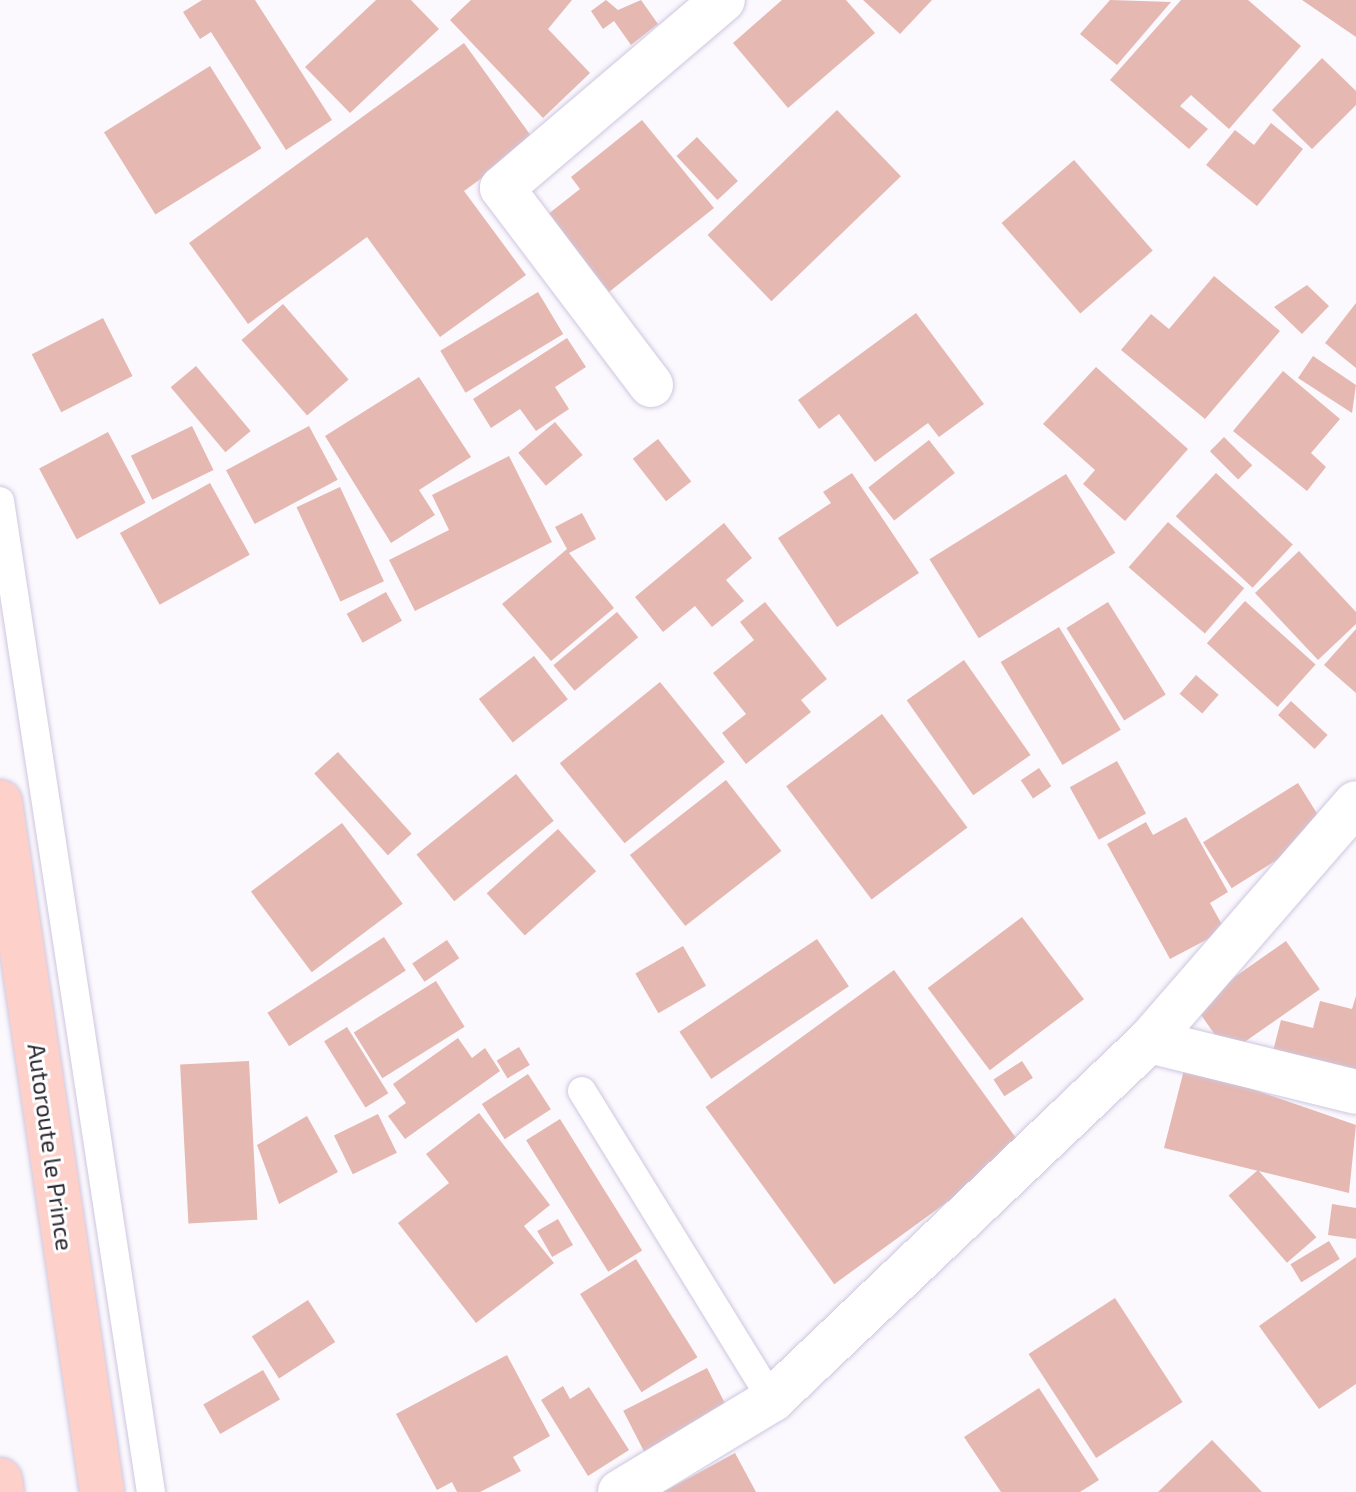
<!DOCTYPE html>
<style>
body{margin:0}
#map{position:relative;width:1356px;height:1492px;overflow:hidden;background:#fbf9fe;font-family:"Exo 2",sans-serif}
div>[style]{position:absolute}
[style*='--x']{left:calc(var(--x)*1px);top:calc(var(--y)*1px);width:calc(var(--w)*1px);rotate:calc(var(--a)*1deg)}
.building>*{inset:0;background:#e5b8b1;transform-origin:0 0}
.roads{filter:drop-shadow(0 0 2px #cfc6df) drop-shadow(0 0 2px #cfc6df)}
.lane>*{height:28px;margin:-14px;padding:0 14px;transform-origin:14px;border-radius:14px;background:#fff}
.street>*{height:44px;margin:-22px;padding:0 22px;transform-origin:22px;border-radius:22px;background:#fff}
.primary>*{height:44px;margin:-22px;padding:0 22px;transform-origin:22px;border-radius:22px;background:#fdd1ca}
span{translate:-50% -50%;white-space:nowrap;text-align:center;line-height:1.15;-webkit-text-stroke:6px #fff;paint-order:stroke}
.street-label{font-size:24px;color:#2c2832}
</style>
<div id="map">
<div class="building">
<i style="clip-path:polygon(202px 0,255px 0,332px 120px,286px 150px,211px 32px,200px 39px,183px 12px)"></i>
<i style="clip-path:polygon(376px 0,411px 0,439px 29px,350px 113px,305px 67px)"></i>
<i style="clip-path:polygon(471px 0,572px 0,548px 29px,590px 73px,543px 118px,450px 20px)"></i>
<i style="clip-path:polygon(606px 0,618px 10px,641px 0,658px 24px,631px 45px,614px 21px,603px 29px,591px 11px)"></i>
<i style="clip-path:polygon(782px 0,846px 0,875px 33px,788px 108px,733px 43px)"></i>
<i style="clip-path:polygon(863px 0,932px 0,900px 34px)"></i>
<i style="clip-path:polygon(1110px 0,1171px 2px,1117px 65px,1080px 34px)"></i>
<i style="clip-path:polygon(1181px 0,1248px 0,1301px 46px,1229px 129px,1191px 95px,1180px 106px,1208px 129px,1189px 149px,1110px 80px)"></i>
<i style="clip-path:polygon(1302px 0,1356px 0,1356px 37px)"></i>
<i style="clip-path:polygon(464px 43px,534px 140px,464px 191px,526px 275px,440px 337px,367px 237px,248px 324px,189px 243px)"></i>
<i style="clip-path:polygon(1322px 58px,1356px 91px,1356px 105px,1312px 149px,1272px 110px)"></i>
<i style="left:210px;top:66px;width:97px;height:125px;rotate:58deg"></i>
<i style="left:837px;top:110px;width:92px;height:180px;rotate:46deg"></i>
<i style="clip-path:polygon(642px 120px,714px 208px,609px 292px,547px 215px,580px 189px,571px 177px)"></i>
<i style="clip-path:polygon(1271px 123px,1303px 149px,1257px 206px,1206px 165px,1235px 130px,1254px 145px)"></i>
<i style="left:697px;top:137px;width:60px;height:28px;rotate:47deg"></i>
<i style="left:1074px;top:160px;width:120px;height:96px;rotate:49deg"></i>
<i style="clip-path:polygon(1214px 276px,1280px 331px,1205px 419px,1121px 350px,1151px 314px,1169px 329px)"></i>
<i style="clip-path:polygon(1307px 285px,1329px 306px,1302px 334px,1274px 307px)"></i>
<i style="left:538px;top:292px;width:49px;height:114px;rotate:59deg"></i>
<i style="clip-path:polygon(1356px 303px,1356px 368px,1325px 343px)"></i>
<i style="left:283px;top:304px;width:100px;height:55px;rotate:49deg"></i>
<i style="clip-path:polygon(916px 313px,984px 404px,939px 437px,928px 423px,875px 462px,839px 414px,819px 429px,798px 400px)"></i>
<i style="left:103px;top:318px;width:65px;height:80px;rotate:63deg"></i>
<i style="clip-path:polygon(567px 338px,586px 367px,555px 387px,569px 409px,536px 431px,520px 409px,491px 428px,473px 399px)"></i>
<i style="clip-path:polygon(1313px 356px,1356px 385px,1352px 413px,1298px 378px)"></i>
<i style="left:196px;top:366px;width:85px;height:33px;rotate:50deg"></i>
<i style="clip-path:polygon(1096px 367px,1188px 449px,1125px 521px,1083px 484px,1095px 470px,1043px 424px)"></i>
<i style="clip-path:polygon(1283px 371px,1340px 419px,1311px 453px,1326px 467px,1307px 491px,1233px 431px)"></i>
<i style="clip-path:polygon(419px 377px,471px 457px,419px 490px,435px 515px,391px 543px,325px 436px)"></i>
<i style="left:555px;top:422px;width:43px;height:48px;rotate:50deg"></i>
<i style="left:192px;top:426px;width:49px;height:68px;rotate:64deg"></i>
<i style="left:309px;top:426px;width:61px;height:94px;rotate:62deg"></i>
<i style="left:108px;top:432px;width:80px;height:78px;rotate:62deg"></i>
<i style="left:1224px;top:437px;width:40px;height:20px;rotate:45deg"></i>
<i style="left:658px;top:439px;width:54px;height:32px;rotate:52deg"></i>
<i style="left:929px;top:440px;width:42px;height:77px;rotate:52deg"></i>
<i style="clip-path:polygon(509px 456px,552px 542px,415px 611px,389px 560px,449px 530px,432px 495px)"></i>
<i style="clip-path:polygon(852px 473px,919px 573px,837px 627px,778px 538px,831px 503px,823px 492px)"></i>
<i style="left:1216px;top:473px;width:105px;height:59px;rotate:43deg"></i>
<i style="left:1066px;top:474px;width:93px;height:161px;rotate:58deg"></i>
<i style="left:210px;top:483px;width:82px;height:103px;rotate:61deg"></i>
<i style="left:340px;top:487px;width:104px;height:48px;rotate:65deg"></i>
<i style="clip-path:polygon(582px 513px,596px 539px,569px 553px,614px 608px,551px 661px,502px 604px,567px 549px,555px 527px)"></i>
<i style="left:1168px;top:522px;width:101px;height:60px;rotate:41deg"></i>
<i style="clip-path:polygon(724px 523px,752px 558px,726px 580px,744px 601px,712px 627px,695px 606px,663px 632px,635px 597px)"></i>
<i style="clip-path:polygon(1299px 551px,1356px 612px,1356px 624px,1318px 660px,1255px 593px)"></i>
<i style="left:386px;top:592px;width:33px;height:45px;rotate:61deg"></i>
<i style="left:1245px;top:601px;width:95px;height:57px;rotate:42deg"></i>
<i style="clip-path:polygon(765px 602px,827px 679px,801px 700px,811px 712px,746px 764px,722px 733px,746px 714px,713px 673px,754px 640px,740px 622px)"></i>
<i style="left:1108px;top:602px;width:109px;height:49px;rotate:58deg"></i>
<i style="left:617px;top:612px;width:33px;height:83px;rotate:50deg"></i>
<i style="left:1059px;top:627px;width:120px;height:68px;rotate:59deg"></i>
<i style="clip-path:polygon(1356px 629px,1356px 693px,1324px 665px)"></i>
<i style="left:534px;top:656px;width:55px;height:70px;rotate:52deg"></i>
<i style="left:964px;top:660px;width:116px;height:70px;rotate:55deg"></i>
<i style="left:1196px;top:675px;width:30px;height:25px;rotate:41deg"></i>
<i style="left:660px;top:682px;width:103px;height:129px;rotate:51deg"></i>
<i style="left:1291px;top:701px;width:50px;height:19px;rotate:43deg"></i>
<i style="left:882px;top:714px;width:142px;height:120px;rotate:53deg"></i>
<i style="left:338px;top:752px;width:110px;height:32px;rotate:48deg"></i>
<i style="left:1117px;top:761px;width:60px;height:54px;rotate:61deg"></i>
<i style="left:1039px;top:768px;width:22px;height:22px;rotate:56deg"></i>
<i style="left:516px;top:774px;width:60px;height:128px;rotate:51deg"></i>
<i style="left:726px;top:780px;width:90px;height:122px;rotate:52deg"></i>
<i style="left:1298px;top:783px;width:54px;height:112px;rotate:58deg"></i>
<i style="clip-path:polygon(1186px 817px,1228px 892px,1210px 903px,1225px 930px,1170px 959px,1107px 844px,1146px 822px,1153px 835px)"></i>
<i style="left:342px;top:823px;width:101px;height:114px;rotate:53deg"></i>
<i style="left:558px;top:829px;width:57px;height:96px;rotate:48deg"></i>
<i style="left:1022px;top:917px;width:103px;height:118px;rotate:53deg"></i>
<i style="left:384px;top:937px;width:40px;height:139px;rotate:57deg"></i>
<i style="left:817px;top:939px;width:57px;height:166px;rotate:56deg"></i>
<i style="left:447px;top:940px;width:22px;height:42px;rotate:56deg"></i>
<i style="left:1286px;top:941px;width:59px;height:112px;rotate:55deg"></i>
<i style="left:683px;top:946px;width:46px;height:55px;rotate:60deg"></i>
<i style="left:894px;top:970px;width:219px;height:233px;rotate:54deg"></i>
<i style="left:436px;top:981px;width:54px;height:97px;rotate:58deg"></i>
<i style="clip-path:polygon(1356px 996px,1356px 1081px,1271px 1059px,1281px 1020px,1313px 1028px,1320px 1001px,1352px 1009px)"></i>
<i style="left:347px;top:1027px;width:78px;height:27px;rotate:58deg"></i>
<i style="clip-path:polygon(458px 1038px,472px 1058px,485px 1048px,500px 1071px,405px 1139px,388px 1116px,406px 1103px,393px 1084px)"></i>
<i style="left:519px;top:1047px;width:21px;height:26px;rotate:59deg"></i>
<i style="left:249px;top:1061px;width:159px;height:69px;rotate:87deg"></i>
<i style="left:1022px;top:1061px;width:20px;height:34px;rotate:57deg"></i>
<i style="clip-path:polygon(1185px 1066px,1356px 1125px,1349px 1193px,1164px 1148px)"></i>
<i style="left:528px;top:1074px;width:42px;height:55px;rotate:57deg"></i>
<i style="clip-path:polygon(479px 1113px,550px 1205px,524px 1226px,554px 1263px,476px 1323px,398px 1223px,449px 1183px,426px 1154px)"></i>
<i style="left:378px;top:1114px;width:43px;height:49px;rotate:64deg"></i>
<i style="clip-path:polygon(307px 1116px,338px 1172px,279px 1204px,257px 1145px)"></i>
<i style="left:560px;top:1119px;width:155px;height:40px;rotate:58deg"></i>
<i style="left:1258px;top:1170px;width:89px;height:39px;rotate:49deg"></i>
<i style="clip-path:polygon(1332px 1204px,1356px 1208px,1356px 1239px,1328px 1235px)"></i>
<i style="left:558px;top:1219px;width:30px;height:24px;rotate:60deg"></i>
<i style="left:1329px;top:1241px;width:21px;height:45px;rotate:59deg"></i>
<i style="clip-path:polygon(1356px 1257px,1356px 1384px,1319px 1409px,1259px 1326px)"></i>
<i style="left:636px;top:1259px;width:116px;height:66px;rotate:58deg"></i>
<i style="left:1115px;top:1298px;width:124px;height:103px;rotate:57deg"></i>
<i style="left:308px;top:1300px;width:50px;height:67px;rotate:57deg"></i>
<i style="clip-path:polygon(507px 1355px,550px 1436px,513px 1457px,521px 1471px,480px 1492px,457px 1492px,452px 1482px,437px 1490px,396px 1414px)"></i>
<i style="left:707px;top:1368px;width:49px;height:94px;rotate:63deg"></i>
<i style="left:263px;top:1370px;width:34px;height:69px;rotate:60deg"></i>
<i style="clip-path:polygon(563px 1386px,570px 1399px,589px 1387px,629px 1450px,588px 1476px,541px 1400px)"></i>
<i style="clip-path:polygon(1039px 1388px,1099px 1480px,1080px 1492px,1001px 1492px,964px 1437px)"></i>
<i style="clip-path:polygon(1212px 1440px,1262px 1492px,1158px 1492px)"></i>
<i style="clip-path:polygon(735px 1453px,756px 1492px,663px 1492px)"></i>
</div>
<div class="roads">
<div class="lane">
<i style="--x:0;--y:501;--w:1002;--a:81.34"></i>
<i style="--x:582;--y:1091;--w:363;--a:58.4"></i>
</div>
<div class="street">
<i style="--x:651;--y:385;--w:247;--a:-127.1"></i>
<i style="--x:502;--y:188;--w:290;--a:-40.4"></i>
<i style="--x:1149;--y:1041;--w:213;--a:13.8"></i>
<i style="--x:620;--y:1492;--w:178;--a:-31.2"></i>
<i style="--x:772;--y:1400;--w:521;--a:-43.6"></i>
<i style="--x:1149;--y:1041;--w:315;--a:-49"></i>
</div>
<div class="primary">
<i style="--x:0;--y:802;--w:697;--a:81.59"></i>
<i style="--x:0;--y:1480;--w:12;--a:81"></i>
</div>
</div>
<div class="street-label">
<span style="left:51px;top:1147px;rotate:82deg">Autoroute le Prince</span>
</div>
</div>
